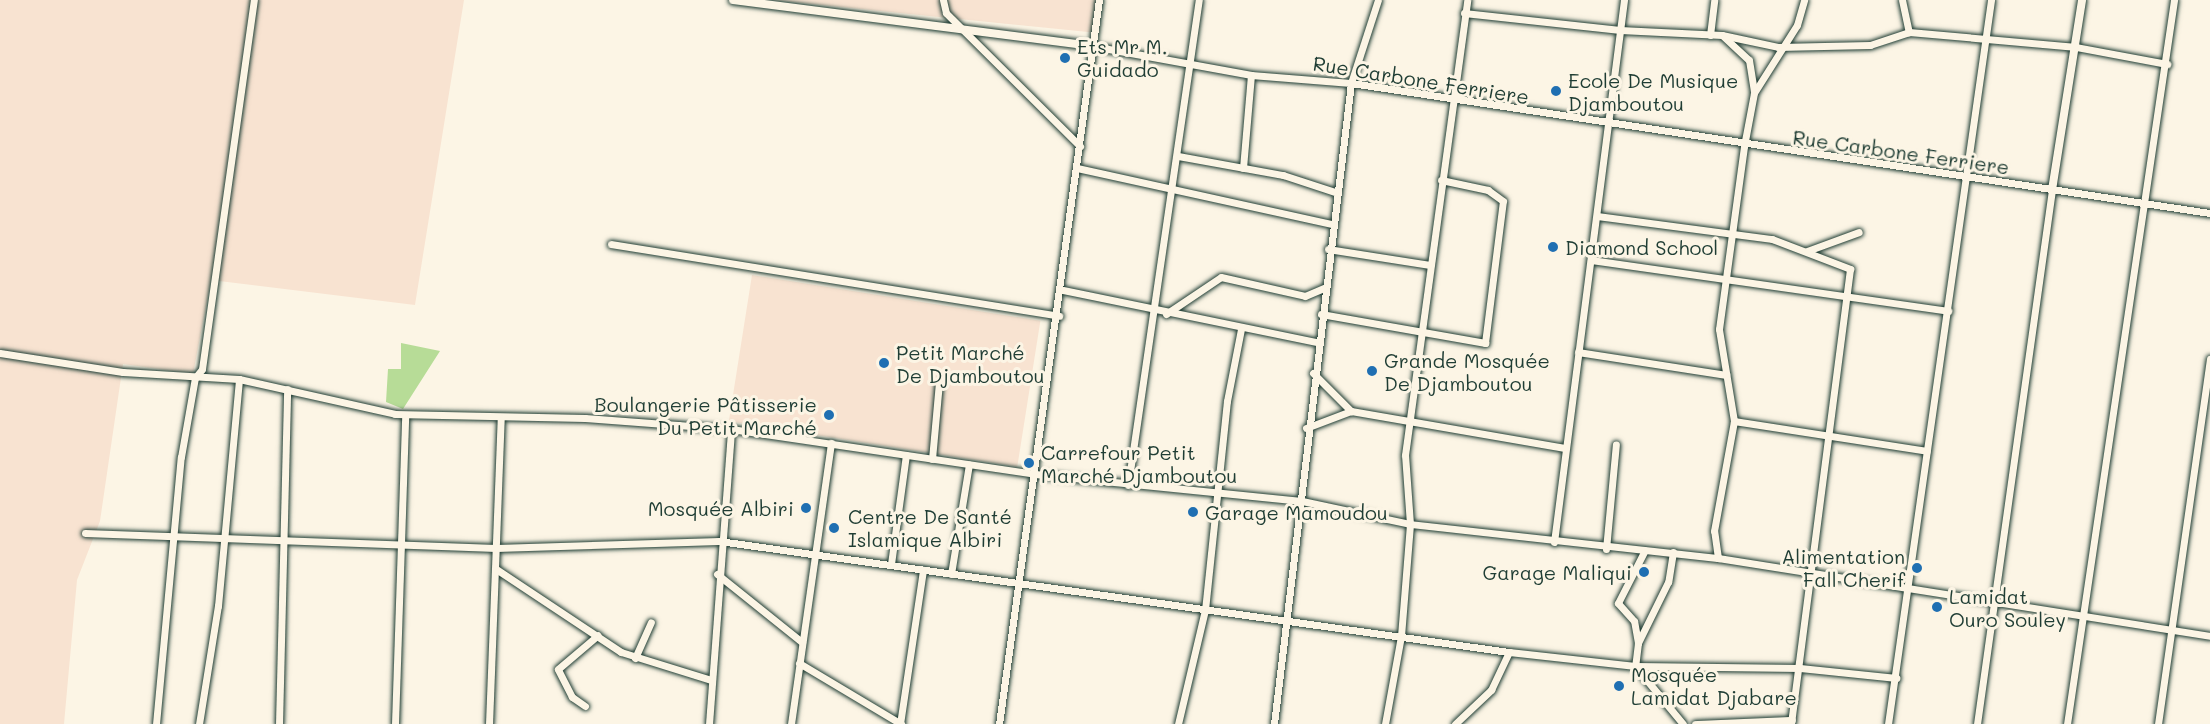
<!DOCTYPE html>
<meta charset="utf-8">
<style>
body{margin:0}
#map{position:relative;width:2210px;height:724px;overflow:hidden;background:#fcf5e5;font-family:Mali,sans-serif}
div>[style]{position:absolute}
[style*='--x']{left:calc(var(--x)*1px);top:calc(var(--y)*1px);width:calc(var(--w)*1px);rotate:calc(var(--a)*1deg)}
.built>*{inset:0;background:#f8e3d1;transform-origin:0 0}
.green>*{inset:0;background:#b7dc97}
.roads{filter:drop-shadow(0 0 2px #1f3d34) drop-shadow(0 0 2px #1f3d34)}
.minor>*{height:7px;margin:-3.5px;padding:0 3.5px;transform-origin:3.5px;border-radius:3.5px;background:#fcf5e5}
.tertiary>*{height:8px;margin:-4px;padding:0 4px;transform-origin:4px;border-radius:4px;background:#fcf5e5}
.dots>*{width:16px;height:16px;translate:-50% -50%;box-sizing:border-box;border:3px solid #fcf5e5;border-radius:50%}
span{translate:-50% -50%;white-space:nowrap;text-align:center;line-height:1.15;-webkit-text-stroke:6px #fcf5e5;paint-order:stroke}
.poi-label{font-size:20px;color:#1f3d34}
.left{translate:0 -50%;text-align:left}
.right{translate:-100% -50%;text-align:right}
.street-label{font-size:20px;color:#1f3d34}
</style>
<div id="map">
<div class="built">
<i style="clip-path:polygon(0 0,464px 0,415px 305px,211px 280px,193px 374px,123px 364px,100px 521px,77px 580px,64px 724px,0 724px)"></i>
<i style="clip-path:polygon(772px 0,1102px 0,1098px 33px)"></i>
<i style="left:752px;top:275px;width:292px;height:148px;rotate:9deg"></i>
</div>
<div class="green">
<i style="clip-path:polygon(401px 343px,440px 351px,403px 409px,386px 402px,388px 369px,401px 369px)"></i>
</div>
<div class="roads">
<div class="minor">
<i style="--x:943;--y:0;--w:13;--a:77"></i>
<i style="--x:946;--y:13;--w:189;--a:44.8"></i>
<i style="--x:1902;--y:0;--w:33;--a:78"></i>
<i style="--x:1464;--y:13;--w:157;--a:6.2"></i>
<i style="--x:1620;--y:30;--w:102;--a:2.8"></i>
<i style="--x:1722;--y:35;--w:57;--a:12.1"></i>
<i style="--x:1778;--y:47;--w:92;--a:-1.2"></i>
<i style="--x:1870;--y:45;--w:41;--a:-18.4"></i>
<i style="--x:1909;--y:32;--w:168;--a:5.1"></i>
<i style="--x:2076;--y:47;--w:93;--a:10.6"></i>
<i style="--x:1710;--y:35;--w:35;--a:-83"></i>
<i style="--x:1723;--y:36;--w:35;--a:43"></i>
<i style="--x:1749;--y:60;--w:31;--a:81"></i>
<i style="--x:1092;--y:46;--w:162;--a:10.3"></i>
<i style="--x:1251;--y:75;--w:100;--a:4.6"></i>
<i style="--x:1351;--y:83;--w:869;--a:8.61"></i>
<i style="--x:1178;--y:156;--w:107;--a:10.3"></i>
<i style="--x:1283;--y:175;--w:55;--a:18.1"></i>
<i style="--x:1077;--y:168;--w:260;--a:12.4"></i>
<i style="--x:1243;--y:168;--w:93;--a:-85.1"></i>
<i style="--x:1597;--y:216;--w:177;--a:7.5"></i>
<i style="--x:1772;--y:239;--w:84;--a:21"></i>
<i style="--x:1850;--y:269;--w:459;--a:97.4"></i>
<i style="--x:611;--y:244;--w:454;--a:9.1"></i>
<i style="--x:1328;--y:249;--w:103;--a:8.9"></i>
<i style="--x:1807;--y:251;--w:55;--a:-20.1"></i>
<i style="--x:1591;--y:260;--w:361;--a:8.1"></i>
<i style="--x:1063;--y:290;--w:259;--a:11.6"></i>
<i style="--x:1166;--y:314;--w:66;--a:-33.9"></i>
<i style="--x:1221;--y:277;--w:86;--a:12.7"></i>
<i style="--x:1305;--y:296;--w:21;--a:-23"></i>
<i style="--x:1321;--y:314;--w:167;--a:10"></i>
<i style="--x:1485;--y:343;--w:143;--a:-82.8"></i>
<i style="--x:1503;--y:201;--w:19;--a:-144"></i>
<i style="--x:1488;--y:190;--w:48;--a:-168"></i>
<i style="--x:1578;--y:352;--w:150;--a:8.8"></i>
<i style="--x:0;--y:353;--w:124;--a:8.8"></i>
<i style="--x:123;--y:372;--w:116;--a:3.5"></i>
<i style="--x:239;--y:379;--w:160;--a:12.6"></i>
<i style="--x:395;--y:414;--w:190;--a:1.2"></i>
<i style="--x:585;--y:418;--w:146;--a:4.3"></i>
<i style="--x:731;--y:429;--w:307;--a:8.4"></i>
<i style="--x:1035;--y:474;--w:268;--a:5.8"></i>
<i style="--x:1302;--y:501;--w:110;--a:12"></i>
<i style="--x:1410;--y:524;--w:310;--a:6.3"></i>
<i style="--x:1718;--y:558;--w:498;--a:9"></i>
<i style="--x:1313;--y:373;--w:54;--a:45"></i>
<i style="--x:1734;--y:421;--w:195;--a:8.8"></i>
<i style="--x:1306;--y:428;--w:48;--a:-20.7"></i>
<i style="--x:1351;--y:411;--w:217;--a:9.8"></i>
<i style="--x:932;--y:459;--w:77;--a:-84.8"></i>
<i style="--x:1128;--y:485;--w:490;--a:-81.7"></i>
<i style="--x:85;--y:533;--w:411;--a:2.1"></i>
<i style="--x:496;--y:548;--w:223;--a:-1.8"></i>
<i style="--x:719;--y:541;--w:798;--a:8"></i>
<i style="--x:1509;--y:652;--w:127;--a:6.3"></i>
<i style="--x:1635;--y:666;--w:165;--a:0.7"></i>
<i style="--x:1800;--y:668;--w:97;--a:5.9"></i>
<i style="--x:1554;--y:542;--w:547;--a:-82.64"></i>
<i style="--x:1606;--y:549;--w:105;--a:-84.6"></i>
<i style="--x:1673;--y:552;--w:30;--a:99"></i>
<i style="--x:1668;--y:582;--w:68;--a:116.2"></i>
<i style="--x:1638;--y:643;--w:23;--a:97"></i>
<i style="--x:1635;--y:666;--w:75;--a:50.4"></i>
<i style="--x:1718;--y:558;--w:27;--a:-98"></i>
<i style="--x:1714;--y:531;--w:112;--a:-79.7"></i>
<i style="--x:1734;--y:421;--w:93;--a:-99.3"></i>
<i style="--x:1719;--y:329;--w:185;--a:-82.2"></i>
<i style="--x:1744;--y:146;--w:54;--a:-79.3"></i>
<i style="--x:1754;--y:93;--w:80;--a:-57.7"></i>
<i style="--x:1797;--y:25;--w:26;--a:-74"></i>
<i style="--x:891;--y:564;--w:110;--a:-82.2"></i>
<i style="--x:496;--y:569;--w:150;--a:33.6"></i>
<i style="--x:621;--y:652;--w:94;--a:17.3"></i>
<i style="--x:717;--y:574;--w:109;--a:38.7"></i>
<i style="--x:951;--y:574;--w:111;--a:-80.7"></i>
<i style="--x:1638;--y:643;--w:22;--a:-100"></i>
<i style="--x:1634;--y:621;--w:24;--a:-132"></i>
<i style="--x:1618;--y:603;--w:59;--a:-63"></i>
<i style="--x:635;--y:658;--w:39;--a:-66"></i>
<i style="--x:799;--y:663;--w:119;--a:30.9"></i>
<i style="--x:585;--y:706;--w:16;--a:-145"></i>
<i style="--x:572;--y:697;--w:31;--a:-117"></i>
<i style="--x:558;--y:669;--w:52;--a:-40.4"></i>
<i style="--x:156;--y:724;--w:268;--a:-84.7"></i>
<i style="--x:181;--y:457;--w:80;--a:-80"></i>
<i style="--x:195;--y:378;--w:11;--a:-52"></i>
<i style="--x:202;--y:369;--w:373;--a:-82"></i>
<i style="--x:199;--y:724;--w:120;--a:-80.9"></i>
<i style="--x:218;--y:606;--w:228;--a:-84.7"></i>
<i style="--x:279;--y:724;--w:335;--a:-88.6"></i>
<i style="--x:395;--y:724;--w:309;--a:-88.1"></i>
<i style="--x:489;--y:724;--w:306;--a:-87.8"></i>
<i style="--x:709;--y:724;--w:296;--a:-85.7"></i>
<i style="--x:791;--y:724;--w:284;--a:-81.9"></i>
<i style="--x:900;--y:724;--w:156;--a:-81.5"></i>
<i style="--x:999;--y:724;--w:731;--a:-82.14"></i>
<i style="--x:1178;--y:724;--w:117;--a:-76.7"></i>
<i style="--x:1205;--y:610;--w:210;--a:-84"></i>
<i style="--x:1227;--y:401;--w:73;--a:-79"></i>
<i style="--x:1274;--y:724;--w:646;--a:-83.15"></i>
<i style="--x:1351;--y:83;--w:87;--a:-72"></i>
<i style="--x:1385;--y:724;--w:89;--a:-79.7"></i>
<i style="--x:1401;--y:636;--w:112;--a:-85.4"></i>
<i style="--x:1410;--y:524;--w:69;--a:-94.1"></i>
<i style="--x:1405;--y:455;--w:459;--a:-82.2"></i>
<i style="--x:1455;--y:724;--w:50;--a:-43.4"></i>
<i style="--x:1491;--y:690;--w:42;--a:-64.7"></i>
<i style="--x:1695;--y:724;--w:97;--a:-2.4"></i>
<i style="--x:1888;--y:724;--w:731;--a:-81.9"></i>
<i style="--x:1977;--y:724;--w:539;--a:-82.01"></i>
<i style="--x:2067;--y:724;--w:732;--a:-81.59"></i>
<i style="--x:2158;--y:724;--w:369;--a:-81.9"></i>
</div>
<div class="tertiary">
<i style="--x:733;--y:0;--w:362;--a:7.3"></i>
<i style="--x:2052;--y:190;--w:192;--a:-81"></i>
</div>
</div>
<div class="dots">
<i style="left:1065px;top:58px;background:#1f6fb2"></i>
<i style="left:1556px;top:91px;background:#1f6fb2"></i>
<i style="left:1553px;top:247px;background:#1f6fb2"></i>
<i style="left:884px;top:363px;background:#1f6fb2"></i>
<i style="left:1372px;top:371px;background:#1f6fb2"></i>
<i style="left:829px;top:415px;background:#1f6fb2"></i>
<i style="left:1029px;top:463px;background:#1f6fb2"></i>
<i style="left:806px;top:508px;background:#1f6fb2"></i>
<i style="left:1193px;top:512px;background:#1f6fb2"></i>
<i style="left:834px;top:528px;background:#1f6fb2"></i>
<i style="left:1917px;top:568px;background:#1f6fb2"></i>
<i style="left:1644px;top:572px;background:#1f6fb2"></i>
<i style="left:1937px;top:607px;background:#1f6fb2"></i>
<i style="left:1619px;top:686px;background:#1f6fb2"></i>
</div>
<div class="poi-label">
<span class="left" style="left:1077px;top:58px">Ets Mr M.<br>Guidado</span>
<span class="left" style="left:1568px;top:92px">Ecole De Musique<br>Djamboutou</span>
<span class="left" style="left:1565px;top:247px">Diamond School</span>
<span class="left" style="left:896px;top:364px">Petit Marché<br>De Djamboutou</span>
<span class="left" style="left:1384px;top:372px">Grande Mosquée<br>De Djamboutou</span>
<span class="right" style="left:817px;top:416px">Boulangerie Pâtisserie<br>Du Petit Marché</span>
<span class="left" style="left:1041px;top:464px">Carrefour Petit<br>Marché Djamboutou</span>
<span class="right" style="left:794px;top:508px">Mosquée Albiri</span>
<span class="left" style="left:1205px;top:512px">Garage Mamoudou</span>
<span class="left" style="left:848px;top:528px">Centre De Santé<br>Islamique Albiri</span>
<span class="right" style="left:1905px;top:568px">Alimentation<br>Fall Cherif</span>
<span class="right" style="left:1632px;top:572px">Garage Maliqui</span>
<span class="left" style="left:1949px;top:608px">Lamidat<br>Ouro Souley</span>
<span class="left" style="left:1631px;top:686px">Mosquée<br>Lamidat Djabare</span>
</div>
<div class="street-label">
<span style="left:1421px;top:80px;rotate:9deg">Rue Carbone Ferriere</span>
<span style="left:1901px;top:152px;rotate:8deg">Rue Carbone Ferriere</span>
</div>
</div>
